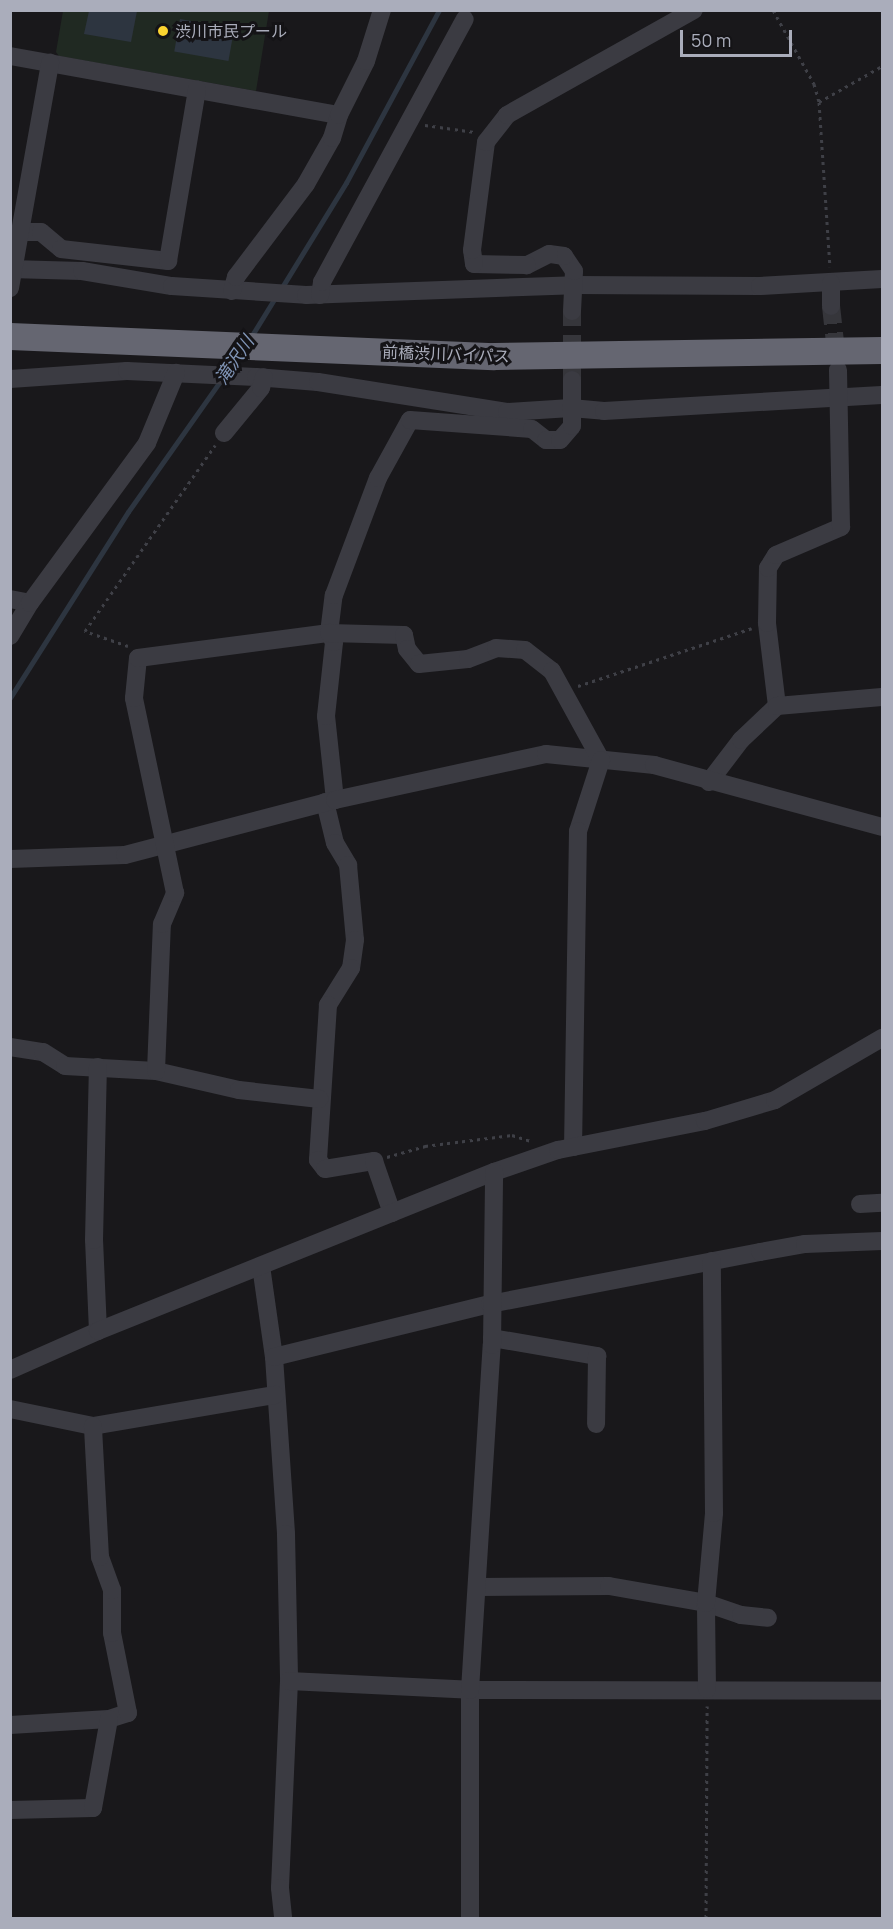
<!DOCTYPE html>
<meta charset="utf-8">
<style>
body{margin:0}
#map{position:relative;width:893px;height:1929px;overflow:hidden;background:#19181b;font-family:Manrope,"Noto Sans JP",sans-serif}
div>[style]{position:absolute}
[style*='--x']{left:calc(var(--x)*1px);top:calc(var(--y)*1px);width:calc(var(--w)*1px);rotate:calc(var(--a)*1deg)}
.green>*{inset:0;background:#202922}
.water>*{inset:0;background:#2d3540;transform-origin:0 0}
.stream>*{height:4.5px;margin:-2.25px;padding:0 2.25px;transform-origin:2.25px;border-radius:2.25px;background:#2d3540}
.minor-tunnel>*{height:18px;margin-top:-9px;transform-origin:0;background:repeating-linear-gradient(90deg,#36363b 0 18px,transparent 0 27px)}
.path>*{height:3px;margin-top:-1.5px;transform-origin:0;background:repeating-linear-gradient(90deg,#3f4047 0 3px,transparent 0 7.5px)}
.minor>*{height:18px;margin:-9px;padding:0 9px;transform-origin:9px;border-radius:9px;background:#3b3b42}
.highway>*{height:27px;margin:-13.5px;padding:0 13.5px;transform-origin:13.5px;border-radius:13.5px;background:#656671}
.dots>*{width:16px;height:16px;translate:-50% -50%;box-sizing:border-box;border:3px solid #141316;border-radius:50%}
span{translate:-50% -50%;white-space:nowrap;text-align:center;line-height:1.15;-webkit-text-stroke:6px #141316;paint-order:stroke}
.poi-label{font-size:16px;color:#aaadbb}
.left{translate:0 -50%;text-align:left}
.street-label{font-size:16px;color:#aaadbb}
.water-label{font-size:18px;color:#8095b7;font-style:italic}
.frame{position:absolute;inset:0;border:12px solid #aaadbb;pointer-events:none}
.scale{position:absolute;left:680px;top:30px;width:112px;height:27px;box-sizing:border-box;border:3px solid #aaadbb;border-top:0;padding-left:8px;font-size:18px;line-height:21px;white-space:nowrap;color:#aaadbb;-webkit-text-stroke:4px #141316;paint-order:stroke}
</style>
<div id="map">
<div class="green">
<i style="clip-path:polygon(63px 11px,269px 11px,256px 91px,59px 56px,56px 52px)"></i>
</div>
<div class="water">
<i style="clip-path:polygon(89px 11px,137px 11px,131px 42px,84px 34px)"></i>
<i style="left:180px;top:19px;width:55px;height:33px;rotate:10deg"></i>
</div>
<div class="stream">
<i style="--x:281;--y:289;--w:124;--a:-58.5"></i>
<i style="--x:346;--y:183;--w:196;--a:-61.7"></i>
<i style="--x:251;--y:337;--w:46;--a:-58.4"></i>
<i style="--x:227;--y:371;--w:19;--a:-58"></i>
<i style="--x:10;--y:698;--w:220;--a:-57.6"></i>
<i style="--x:128;--y:512;--w:161;--a:-54.8"></i>
</div>
<div class="minor-tunnel">
<i style="--x:831;--y:306;--w:54;--a:83.7"></i>
<i style="--x:572;--y:380;--w:69;--a:-90"></i>
</div>
<div class="path">
<i style="--x:773;--y:10;--w:85;--a:61"></i>
<i style="--x:814;--y:84;--w:19;--a:74"></i>
<i style="--x:819;--y:102;--w:165;--a:86.2"></i>
<i style="--x:819;--y:102;--w:73;--a:-29.7"></i>
<i style="--x:425;--y:125;--w:50;--a:8"></i>
<i style="--x:128;--y:646;--w:46;--a:-160.8"></i>
<i style="--x:85;--y:631;--w:227;--a:-55"></i>
<i style="--x:578;--y:686;--w:183;--a:-18.4"></i>
<i style="--x:387;--y:1157;--w:40;--a:-16"></i>
<i style="--x:425;--y:1146;--w:88;--a:-7.2"></i>
<i style="--x:512;--y:1135;--w:20;--a:18"></i>
<i style="--x:706;--y:1918;--w:212;--a:-89.7"></i>
</div>
<div class="minor">
<i style="--x:10;--y:56;--w:334;--a:10.2"></i>
<i style="--x:20;--y:232;--w:21;--a:0"></i>
<i style="--x:41;--y:232;--w:26;--a:40"></i>
<i style="--x:61;--y:249;--w:108;--a:6.4"></i>
<i style="--x:168;--y:261;--w:174;--a:-80.4"></i>
<i style="--x:10;--y:269;--w:72;--a:1.6"></i>
<i style="--x:82;--y:271;--w:91;--a:9.5"></i>
<i style="--x:172;--y:286;--w:134;--a:3.8"></i>
<i style="--x:306;--y:295;--w:268;--a:-2.1"></i>
<i style="--x:574;--y:285;--w:186;--a:0.3"></i>
<i style="--x:760;--y:286;--w:122;--a:-3.3"></i>
<i style="--x:831;--y:283;--w:23;--a:90"></i>
<i style="--x:10;--y:288;--w:229;--a:-79.9"></i>
<i style="--x:232;--y:291;--w:15;--a:-74"></i>
<i style="--x:236;--y:277;--w:116;--a:-53"></i>
<i style="--x:306;--y:184;--w:53;--a:-60.5"></i>
<i style="--x:332;--y:138;--w:24;--a:-73"></i>
<i style="--x:339;--y:115;--w:60;--a:-63.4"></i>
<i style="--x:366;--y:61;--w:53;--a:-72.6"></i>
<i style="--x:320;--y:295;--w:13;--a:-81"></i>
<i style="--x:322;--y:282;--w:299;--a:-61.5"></i>
<i style="--x:572;--y:311;--w:40;--a:-87.1"></i>
<i style="--x:574;--y:271;--w:18;--a:-124"></i>
<i style="--x:564;--y:256;--w:15;--a:-172"></i>
<i style="--x:549;--y:254;--w:25;--a:153"></i>
<i style="--x:527;--y:265;--w:53;--a:-178.9"></i>
<i style="--x:474;--y:264;--w:14;--a:-98"></i>
<i style="--x:472;--y:250;--w:109;--a:-82.6"></i>
<i style="--x:486;--y:142;--w:34;--a:-52"></i>
<i style="--x:507;--y:115;--w:214;--a:-29.3"></i>
<i style="--x:10;--y:379;--w:117;--a:-3.9"></i>
<i style="--x:127;--y:371;--w:129;--a:2.7"></i>
<i style="--x:256;--y:377;--w:62;--a:4.6"></i>
<i style="--x:318;--y:382;--w:191;--a:9"></i>
<i style="--x:507;--y:412;--w:64;--a:-3.6"></i>
<i style="--x:571;--y:408;--w:33;--a:5"></i>
<i style="--x:604;--y:411;--w:278;--a:-3.3"></i>
<i style="--x:224;--y:433;--w:58;--a:-50.6"></i>
<i style="--x:261;--y:388;--w:11;--a:-75"></i>
<i style="--x:10;--y:599;--w:20;--a:11"></i>
<i style="--x:10;--y:636;--w:39;--a:-59"></i>
<i style="--x:30;--y:603;--w:198;--a:-53.8"></i>
<i style="--x:147;--y:443;--w:76;--a:-67.5"></i>
<i style="--x:777;--y:706;--w:84;--a:-96.9"></i>
<i style="--x:767;--y:623;--w:55;--a:-89"></i>
<i style="--x:768;--y:568;--w:15;--a:-58"></i>
<i style="--x:776;--y:555;--w:71;--a:-23.3"></i>
<i style="--x:841;--y:527;--w:157;--a:-91.1"></i>
<i style="--x:709;--y:782;--w:53;--a:-52.7"></i>
<i style="--x:741;--y:740;--w:50;--a:-43.4"></i>
<i style="--x:777;--y:706;--w:105;--a:-4.9"></i>
<i style="--x:335;--y:800;--w:84;--a:-96.1"></i>
<i style="--x:326;--y:716;--w:74;--a:-83.8"></i>
<i style="--x:334;--y:642;--w:10;--a:-119"></i>
<i style="--x:329;--y:633;--w:38;--a:-83"></i>
<i style="--x:334;--y:595;--w:125;--a:-69.4"></i>
<i style="--x:378;--y:478;--w:66;--a:-61.1"></i>
<i style="--x:410;--y:420;--w:122;--a:4.2"></i>
<i style="--x:532;--y:429;--w:18;--a:38"></i>
<i style="--x:546;--y:440;--w:14;--a:0"></i>
<i style="--x:560;--y:440;--w:18;--a:-49"></i>
<i style="--x:572;--y:426;--w:46;--a:-90"></i>
<i style="--x:325;--y:802;--w:42;--a:76.3"></i>
<i style="--x:335;--y:843;--w:26;--a:59"></i>
<i style="--x:348;--y:865;--w:75;--a:84.7"></i>
<i style="--x:355;--y:940;--w:28;--a:98"></i>
<i style="--x:351;--y:968;--w:44;--a:121.9"></i>
<i style="--x:328;--y:1005;--w:155;--a:93.7"></i>
<i style="--x:318;--y:1160;--w:11;--a:52"></i>
<i style="--x:325;--y:1169;--w:50;--a:-9.3"></i>
<i style="--x:374;--y:1161;--w:55;--a:70.9"></i>
<i style="--x:10;--y:859;--w:115;--a:-2"></i>
<i style="--x:125;--y:855;--w:217;--a:-14.7"></i>
<i style="--x:335;--y:800;--w:216;--a:-12.3"></i>
<i style="--x:546;--y:754;--w:109;--a:5.8"></i>
<i style="--x:654;--y:765;--w:236;--a:15.2"></i>
<i style="--x:10;--y:1047;--w:33;--a:9"></i>
<i style="--x:43;--y:1052;--w:26;--a:32"></i>
<i style="--x:65;--y:1066;--w:91;--a:3.1"></i>
<i style="--x:156;--y:1071;--w:85;--a:12.9"></i>
<i style="--x:239;--y:1090;--w:81;--a:6.4"></i>
<i style="--x:156;--y:1071;--w:147;--a:-87.7"></i>
<i style="--x:162;--y:924;--w:34;--a:-67"></i>
<i style="--x:175;--y:893;--w:199;--a:-101.9"></i>
<i style="--x:134;--y:698;--w:40;--a:-84.3"></i>
<i style="--x:138;--y:658;--w:193;--a:-7.5"></i>
<i style="--x:329;--y:633;--w:75;--a:1.5"></i>
<i style="--x:404;--y:635;--w:14;--a:78"></i>
<i style="--x:407;--y:649;--w:19;--a:51"></i>
<i style="--x:419;--y:664;--w:49;--a:-5.8"></i>
<i style="--x:468;--y:659;--w:30;--a:-21"></i>
<i style="--x:496;--y:648;--w:29;--a:4"></i>
<i style="--x:525;--y:650;--w:34;--a:38"></i>
<i style="--x:552;--y:671;--w:102;--a:61.2"></i>
<i style="--x:601;--y:760;--w:75;--a:107.9"></i>
<i style="--x:578;--y:831;--w:316;--a:90.9"></i>
<i style="--x:860;--y:1204;--w:22;--a:-3"></i>
<i style="--x:261;--y:1266;--w:92;--a:81.9"></i>
<i style="--x:274;--y:1357;--w:177;--a:86.1"></i>
<i style="--x:286;--y:1534;--w:147;--a:88.8"></i>
<i style="--x:289;--y:1681;--w:207;--a:92.5"></i>
<i style="--x:280;--y:1888;--w:30;--a:84"></i>
<i style="--x:98;--y:1331;--w:91;--a:-92.5"></i>
<i style="--x:94;--y:1240;--w:173;--a:-88.7"></i>
<i style="--x:492;--y:1338;--w:107;--a:9.7"></i>
<i style="--x:597;--y:1356;--w:68;--a:90.8"></i>
<i style="--x:274;--y:1357;--w:222;--a:-13.8"></i>
<i style="--x:490;--y:1304;--w:275;--a:-10.9"></i>
<i style="--x:760;--y:1252;--w:46;--a:-10.1"></i>
<i style="--x:805;--y:1244;--w:77;--a:-2.2"></i>
<i style="--x:10;--y:1370;--w:96;--a:-23.9"></i>
<i style="--x:98;--y:1331;--w:427;--a:-21.9"></i>
<i style="--x:494;--y:1172;--w:68;--a:-19"></i>
<i style="--x:558;--y:1150;--w:150;--a:-11.2"></i>
<i style="--x:705;--y:1121;--w:73;--a:-16.7"></i>
<i style="--x:775;--y:1100;--w:124;--a:-30.1"></i>
<i style="--x:10;--y:1409;--w:85;--a:11.6"></i>
<i style="--x:93;--y:1426;--w:185;--a:-9.7"></i>
<i style="--x:479;--y:1587;--w:130;--a:-0.4"></i>
<i style="--x:609;--y:1586;--w:98;--a:9.9"></i>
<i style="--x:706;--y:1603;--w:37;--a:19"></i>
<i style="--x:741;--y:1615;--w:27;--a:6"></i>
<i style="--x:289;--y:1681;--w:181;--a:2.8"></i>
<i style="--x:470;--y:1690;--w:412;--a:0.1"></i>
<i style="--x:707;--y:1689;--w:86;--a:-90.7"></i>
<i style="--x:706;--y:1603;--w:90;--a:-84.9"></i>
<i style="--x:714;--y:1513;--w:252;--a:-90.5"></i>
<i style="--x:10;--y:1725;--w:99;--a:-3.5"></i>
<i style="--x:109;--y:1719;--w:20;--a:-18"></i>
<i style="--x:128;--y:1713;--w:82;--a:-101.3"></i>
<i style="--x:112;--y:1633;--w:43;--a:-90"></i>
<i style="--x:112;--y:1590;--w:35;--a:-110"></i>
<i style="--x:100;--y:1557;--w:131;--a:-93.1"></i>
<i style="--x:10;--y:1810;--w:83;--a:-1.4"></i>
<i style="--x:93;--y:1808;--w:90;--a:-79.8"></i>
<i style="--x:470;--y:1918;--w:228;--a:-90"></i>
<i style="--x:470;--y:1690;--w:346;--a:-86.4"></i>
<i style="--x:492;--y:1345;--w:173;--a:-89.3"></i>
</div>
<div class="highway">
<i style="--x:10;--y:336;--w:484;--a:2.4"></i>
<i style="--x:494;--y:356;--w:388;--a:-0.9"></i>
</div>
<div class="dots">
<i style="left:163px;top:31px;background:#fbd430"></i>
</div>
<div class="poi-label">
<span class="left" style="left:175px;top:31px">渋川市民プール</span>
</div>
<div class="street-label">
<span style="left:446px;top:354px;rotate:2deg">前橋渋川バイパス</span>
</div>
<div class="water-label">
<span style="left:234px;top:360px;rotate:-56deg">滝沢川</span>
</div>
<div class="frame"></div>
<div class="scale">50 m</div>
</div>
